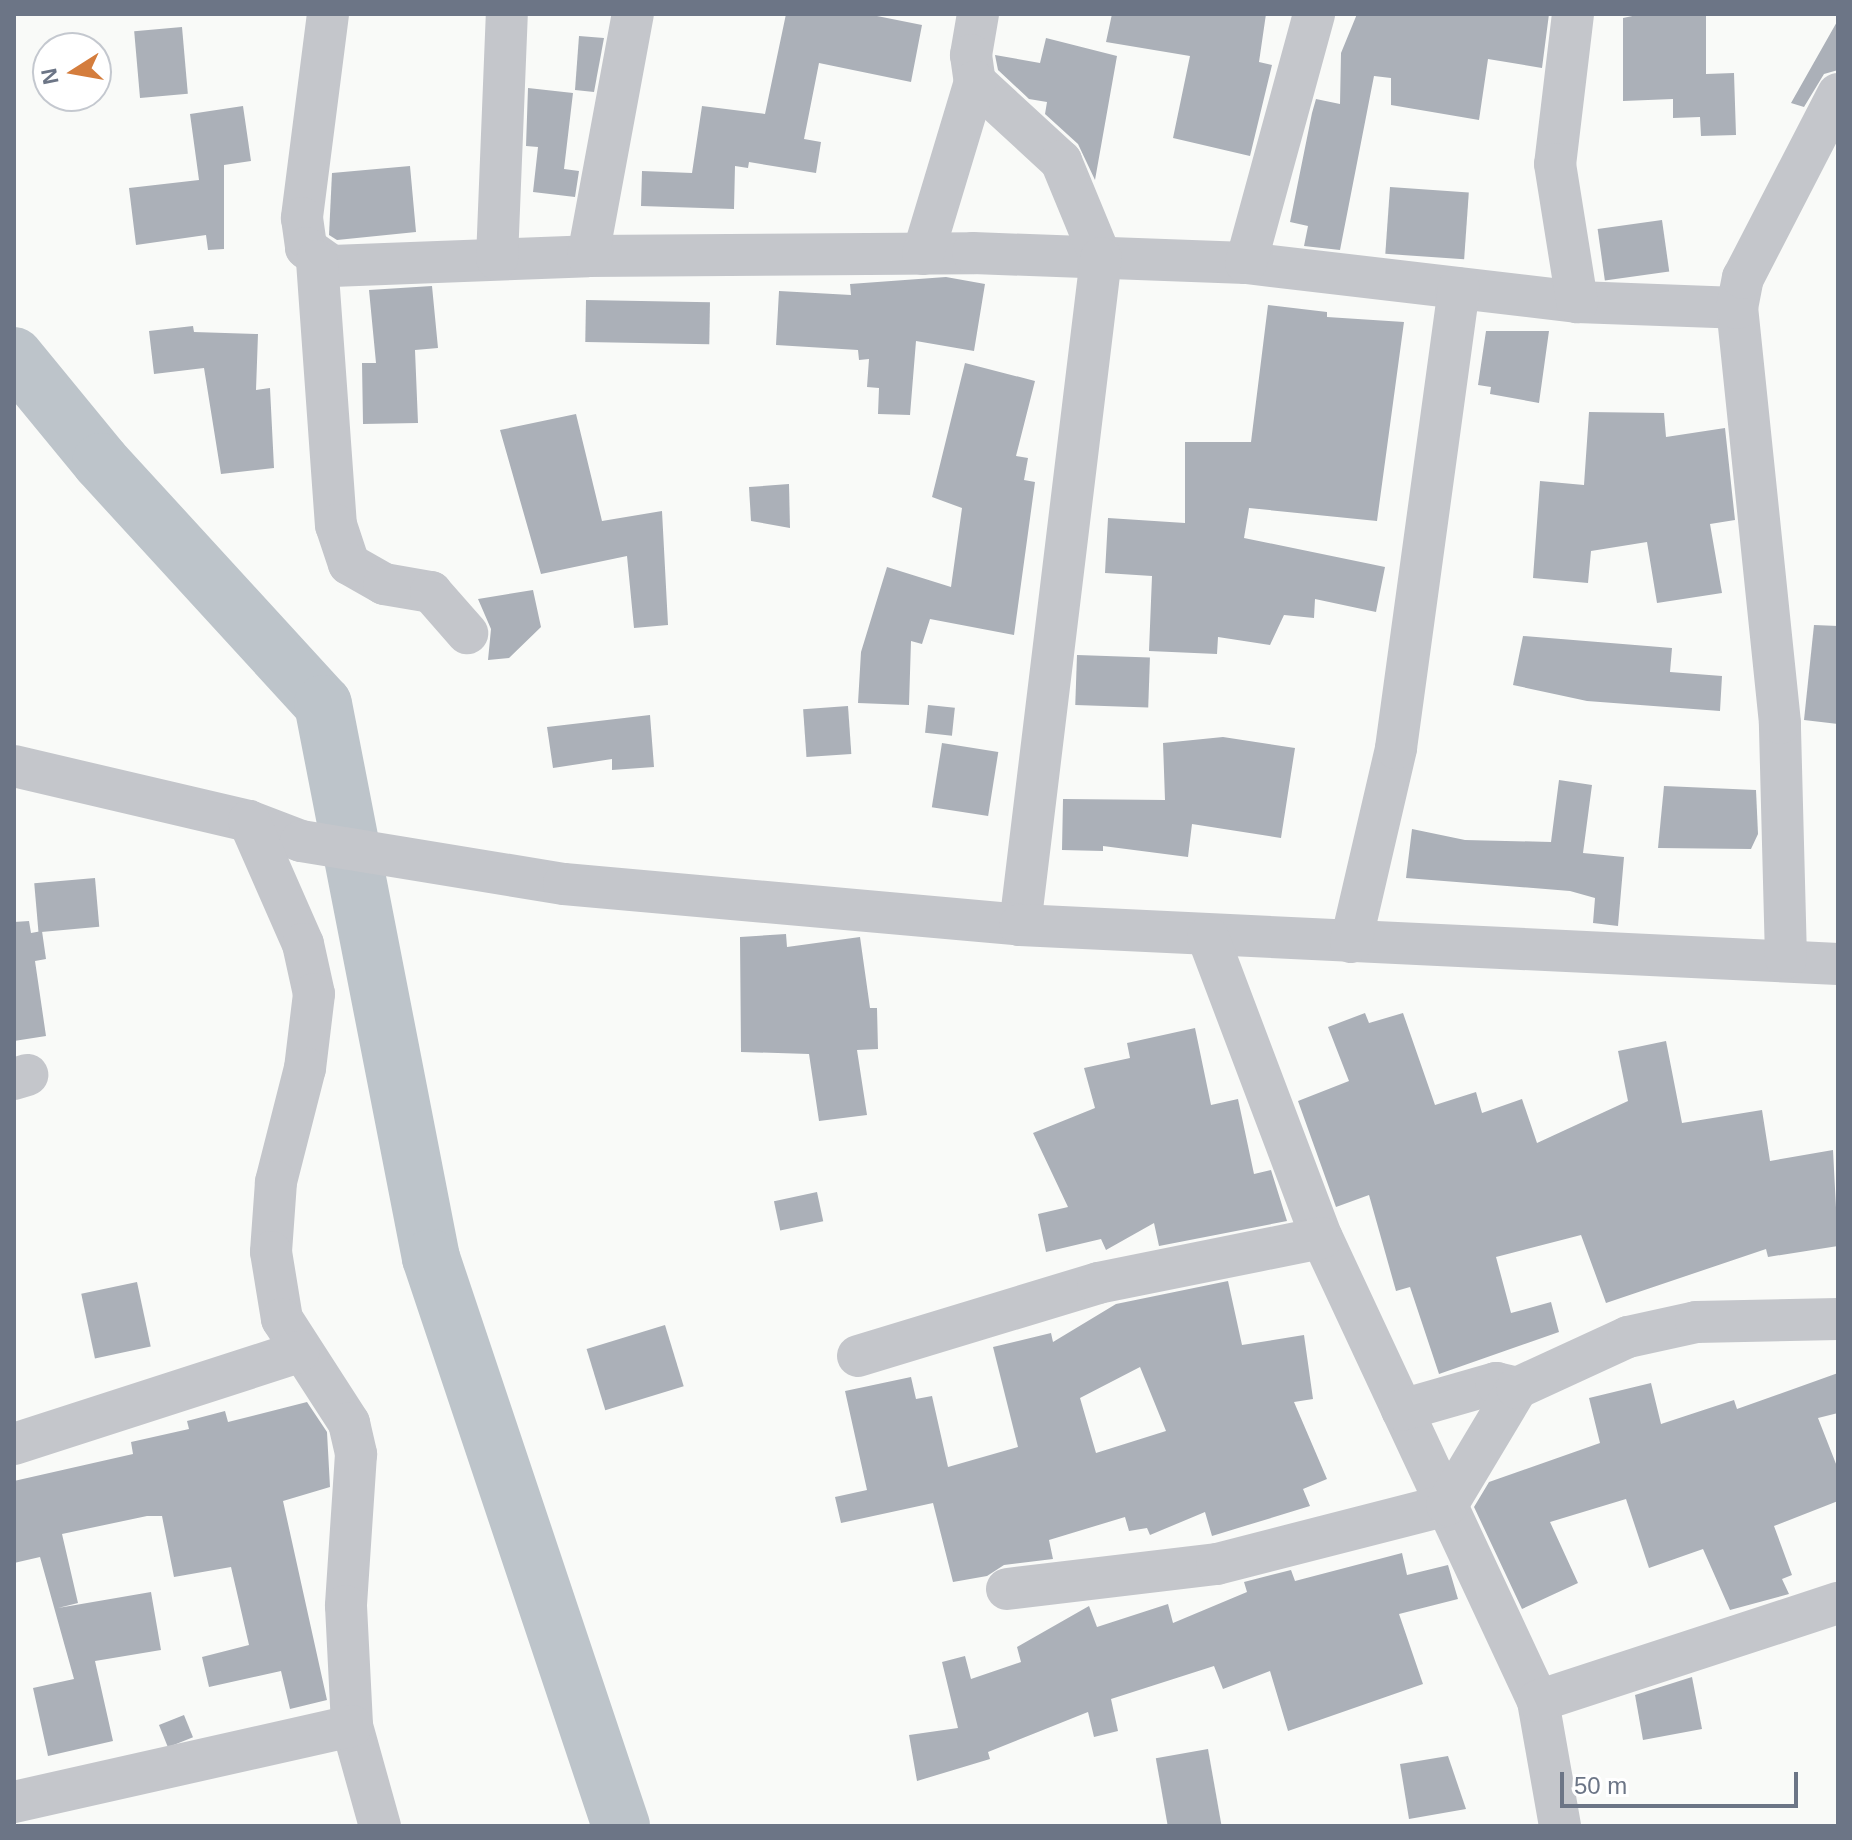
<!DOCTYPE html>
<style>
body{margin:0}
#map{position:relative;width:1852px;height:1840px;overflow:hidden;background:#f9faf8;font-family:Helvetica,sans-serif}
div>[style]{position:absolute}
[style*='--x']{left:calc(var(--x)*1px);top:calc(var(--y)*1px);width:calc(var(--w)*1px);rotate:calc(var(--a)*1deg)}
.river>*{height:58px;margin:-29px;padding:0 29px;transform-origin:29px;border-radius:29px;background:#bdc4ca}
.building>*{inset:0;background:#abb0b8;transform-origin:0 0}
.minor>*{height:42px;margin:-21px;padding:0 21px;transform-origin:21px;border-radius:21px;background:#c4c6cb}
span{translate:-50% -50%;white-space:nowrap;text-align:center;line-height:1.15;-webkit-text-stroke:8px #fff;paint-order:stroke}
.frame{position:absolute;inset:0;border:16px solid #6c7586;pointer-events:none}
.north{position:absolute;left:32px;top:32px;width:80px;height:80px;box-sizing:border-box;background:#fff;border:2px solid #c4c8cf;border-radius:50%;rotate:259deg;font-size:22px;font-weight:700;line-height:32px;text-align:center;color:#6c7586}
.north::after{content:'';display:block;margin:auto;width:28px;height:36px;background:#d47d3d;clip-path:polygon(50% 0,100% 100%,50% 72%,0 100%)}
.scale{position:absolute;left:1560px;top:1772px;width:238px;height:36px;box-sizing:border-box;border:4px solid #6c7586;border-top:0;padding-left:10px;font-size:24px;line-height:28px;white-space:nowrap;color:#6c7586;-webkit-text-stroke:6px #fff;paint-order:stroke}
</style>
<div id="map">
<div class="river">
<i style="--x:14;--y:356;--w:137;--a:50.6"></i>
<i style="--x:101;--y:462;--w:328;--a:47.5"></i>
<i style="--x:323;--y:704;--w:564;--a:78.97"></i>
<i style="--x:431;--y:1258;--w:599;--a:71.5"></i>
</div>
<div class="building">
<i style="clip-path:polygon(786px 14px,867px 14px,922px 25px,911px 82px,819px 63px,804px 139px,821px 142px,816px 173px,749px 162px,748px 168px,735px 166px,734px 209px,641px 206px,642px 171px,692px 173px,702px 106px,765px 114px)"></i>
<i style="clip-path:polygon(1112px 14px,1266px 14px,1259px 62px,1272px 65px,1250px 156px,1173px 138px,1190px 56px,1106px 42px)"></i>
<i style="clip-path:polygon(1357px 14px,1549px 14px,1542px 68px,1488px 59px,1479px 120px,1391px 105px,1391px 78px,1374px 76px,1340px 250px,1304px 246px,1308px 226px,1290px 222px,1312px 113px,1316px 99px,1340px 104px,1341px 53px)"></i>
<i style="clip-path:polygon(1642px 14px,1706px 14px,1706px 74px,1734px 73px,1736px 135px,1701px 136px,1700px 117px,1673px 118px,1673px 99px,1623px 101px,1623px 18px)"></i>
<i style="clip-path:polygon(1838px 20px,1838px 70px,1824px 74px,1804px 107px,1791px 103px)"></i>
<i style="left:182px;top:27px;width:67px;height:48px;rotate:85deg"></i>
<i style="clip-path:polygon(579px 36px,604px 38px,594px 92px,575px 90px)"></i>
<i style="clip-path:polygon(1046px 38px,1117px 56px,1095px 180px,1078px 144px,1045px 114px,1047px 102px,1029px 99px,998px 70px,995px 55px,1040px 63px)"></i>
<i style="clip-path:polygon(528px 88px,573px 93px,564px 169px,579px 171px,575px 197px,533px 192px,538px 147px,526px 146px)"></i>
<i style="clip-path:polygon(243px 106px,251px 161px,224px 165px,224px 249px,208px 250px,206px 235px,136px 245px,129px 188px,199px 180px,190px 114px)"></i>
<i style="clip-path:polygon(410px 166px,416px 232px,337px 240px,329px 235px,332px 173px)"></i>
<i style="left:1390px;top:187px;width:79px;height:67px;rotate:4deg"></i>
<i style="left:1662px;top:220px;width:52px;height:65px;rotate:82deg"></i>
<i style="clip-path:polygon(946px 277px,985px 284px,974px 351px,916px 341px,910px 415px,878px 414px,879px 388px,867px 387px,869px 359px,859px 360px,858px 350px,776px 345px,779px 291px,851px 295px,850px 284px)"></i>
<i style="clip-path:polygon(432px 286px,438px 348px,415px 350px,418px 423px,363px 424px,362px 363px,376px 363px,369px 290px)"></i>
<i style="left:586px;top:300px;width:124px;height:42px;rotate:1deg"></i>
<i style="clip-path:polygon(1268px 305px,1327px 312px,1327px 317px,1404px 322px,1377px 521px,1249px 508px,1244px 538px,1385px 567px,1376px 612px,1315px 599px,1314px 618px,1284px 615px,1270px 645px,1218px 637px,1217px 654px,1149px 651px,1152px 576px,1105px 573px,1108px 518px,1185px 523px,1185px 442px,1251px 442px)"></i>
<i style="clip-path:polygon(193px 326px,194px 332px,258px 334px,256px 390px,270px 388px,274px 468px,221px 474px,204px 368px,154px 374px,149px 331px)"></i>
<i style="clip-path:polygon(1486px 331px,1549px 331px,1539px 403px,1490px 394px,1491px 387px,1478px 385px)"></i>
<i style="clip-path:polygon(965px 363px,1035px 381px,1016px 456px,1028px 458px,1024px 480px,1035px 482px,1014px 635px,930px 619px,922px 644px,911px 641px,909px 705px,858px 703px,861px 652px,887px 567px,951px 587px,962px 508px,932px 497px)"></i>
<i style="clip-path:polygon(1589px 412px,1664px 413px,1666px 437px,1725px 428px,1735px 520px,1710px 524px,1722px 593px,1657px 603px,1647px 542px,1591px 551px,1588px 583px,1533px 578px,1540px 481px,1584px 485px)"></i>
<i style="clip-path:polygon(576px 414px,602px 521px,662px 511px,668px 625px,634px 628px,627px 556px,541px 574px,500px 430px)"></i>
<i style="clip-path:polygon(789px 484px,790px 528px,751px 521px,749px 487px)"></i>
<i style="clip-path:polygon(533px 590px,541px 627px,509px 658px,488px 660px,491px 629px,478px 599px)"></i>
<i style="clip-path:polygon(1814px 625px,1838px 626px,1838px 724px,1804px 720px)"></i>
<i style="clip-path:polygon(1523px 636px,1672px 648px,1670px 672px,1722px 676px,1720px 711px,1587px 701px,1513px 685px)"></i>
<i style="left:1077px;top:655px;width:73px;height:50px;rotate:2deg"></i>
<i style="left:928px;top:705px;width:27px;height:28px;rotate:6deg"></i>
<i style="left:848px;top:706px;width:48px;height:45px;rotate:86deg"></i>
<i style="clip-path:polygon(650px 715px,654px 767px,612px 770px,612px 759px,553px 768px,547px 727px)"></i>
<i style="clip-path:polygon(1223px 737px,1295px 748px,1281px 838px,1192px 824px,1188px 857px,1103px 846px,1103px 851px,1062px 850px,1063px 799px,1165px 800px,1163px 743px)"></i>
<i style="left:942px;top:743px;width:57px;height:65px;rotate:9deg"></i>
<i style="clip-path:polygon(1559px 780px,1592px 785px,1583px 853px,1624px 857px,1618px 926px,1593px 923px,1595px 898px,1570px 891px,1406px 878px,1412px 829px,1465px 840px,1551px 842px)"></i>
<i style="clip-path:polygon(1664px 786px,1756px 790px,1758px 834px,1751px 849px,1658px 848px)"></i>
<i style="left:95px;top:878px;width:49px;height:61px;rotate:85deg"></i>
<i style="clip-path:polygon(29px 921px,31px 933px,42px 931px,46px 959px,35px 961px,46px 1036px,14px 1041px,14px 922px)"></i>
<i style="clip-path:polygon(786px 934px,787px 947px,860px 937px,870px 1008px,877px 1008px,878px 1049px,857px 1050px,867px 1115px,819px 1121px,809px 1054px,741px 1052px,740px 937px)"></i>
<i style="clip-path:polygon(1365px 1013px,1369px 1023px,1403px 1013px,1435px 1105px,1476px 1092px,1482px 1113px,1522px 1099px,1537px 1143px,1628px 1101px,1618px 1051px,1666px 1041px,1682px 1123px,1762px 1110px,1770px 1161px,1833px 1150px,1838px 1246px,1768px 1257px,1766px 1249px,1606px 1303px,1581px 1235px,1496px 1257px,1511px 1313px,1551px 1302px,1559px 1332px,1439px 1374px,1410px 1287px,1396px 1291px,1369px 1195px,1336px 1207px,1298px 1101px,1349px 1081px,1328px 1027px)"></i>
<i style="clip-path:polygon(1195px 1028px,1211px 1105px,1238px 1099px,1254px 1174px,1271px 1170px,1287px 1221px,1159px 1246px,1154px 1223px,1106px 1250px,1101px 1239px,1046px 1252px,1038px 1214px,1068px 1207px,1033px 1133px,1095px 1108px,1084px 1068px,1130px 1058px,1127px 1043px)"></i>
<i style="left:817px;top:1192px;width:30px;height:44px;rotate:78deg"></i>
<i style="clip-path:polygon(evenodd,1228px 1281px,1242px 1345px,1304px 1335px,1313px 1399px,1294px 1402px,1327px 1479px,1303px 1489px,1310px 1506px,1212px 1536px,1205px 1512px,1150px 1535px,1147px 1528px,1129px 1531px,1125px 1517px,1049px 1540px,1053px 1559px,1004px 1565px,987px 1576px,953px 1582px,933px 1503px,841px 1523px,835px 1497px,867px 1490px,845px 1391px,911px 1377px,916px 1399px,932px 1396px,948px 1467px,1018px 1447px,993px 1347px,1051px 1333px,1053px 1342px,1116px 1304px,1228px 1281px,1140px 1367px,1166px 1431px,1096px 1453px,1080px 1398px,1140px 1367px)"></i>
<i style="left:137px;top:1282px;width:66px;height:57px;rotate:78deg"></i>
<i style="left:665px;top:1325px;width:64px;height:82px;rotate:73deg"></i>
<i style="clip-path:polygon(1838px 1373px,1838px 1413px,1818px 1418px,1838px 1469px,1838px 1501px,1774px 1526px,1792px 1575px,1782px 1579px,1789px 1594px,1730px 1610px,1703px 1549px,1649px 1568px,1626px 1499px,1550px 1522px,1578px 1583px,1522px 1609px,1474px 1507px,1489px 1482px,1600px 1443px,1589px 1398px,1651px 1383px,1661px 1424px,1734px 1400px,1737px 1409px)"></i>
<i style="clip-path:polygon(307px 1402px,327px 1432px,330px 1487px,283px 1501px,327px 1700px,290px 1709px,281px 1671px,209px 1687px,202px 1657px,249px 1645px,231px 1567px,174px 1577px,162px 1516px,147px 1516px,62px 1534px,78px 1603px,58px 1608px,151px 1592px,161px 1650px,95px 1661px,113px 1741px,48px 1756px,33px 1688px,74px 1679px,40px 1557px,14px 1563px,14px 1481px,133px 1454px,131px 1442px,189px 1429px,187px 1421px,225px 1411px,228px 1422px)"></i>
<i style="clip-path:polygon(1402px 1553px,1407px 1575px,1448px 1565px,1458px 1599px,1399px 1614px,1423px 1684px,1288px 1731px,1270px 1671px,1223px 1689px,1214px 1666px,1111px 1699px,1118px 1731px,1094px 1737px,1088px 1712px,988px 1752px,990px 1759px,917px 1781px,909px 1735px,958px 1728px,942px 1662px,965px 1656px,971px 1679px,1021px 1662px,1017px 1647px,1089px 1606px,1097px 1627px,1168px 1604px,1173px 1623px,1247px 1592px,1244px 1582px,1291px 1570px,1295px 1581px)"></i>
<i style="clip-path:polygon(1692px 1677px,1702px 1729px,1643px 1740px,1635px 1695px)"></i>
<i style="left:184px;top:1715px;width:24px;height:27px;rotate:68deg"></i>
<i style="left:1208px;top:1749px;width:78px;height:53px;rotate:80deg"></i>
<i style="clip-path:polygon(1448px 1756px,1466px 1809px,1409px 1819px,1400px 1764px)"></i>
</div>
<div class="minor">
<i style="--x:328;--y:14;--w:206;--a:97.3"></i>
<i style="--x:302;--y:218;--w:30;--a:82"></i>
<i style="--x:306;--y:248;--w:32;--a:35"></i>
<i style="--x:332;--y:266;--w:256;--a:-2.2"></i>
<i style="--x:588;--y:256;--w:385;--a:-0.4"></i>
<i style="--x:973;--y:253;--w:273;--a:2.1"></i>
<i style="--x:1246;--y:263;--w:333;--a:6.7"></i>
<i style="--x:1577;--y:302;--w:160;--a:2.1"></i>
<i style="--x:978;--y:14;--w:42;--a:99.7"></i>
<i style="--x:971;--y:55;--w:27;--a:82"></i>
<i style="--x:975;--y:82;--w:117;--a:42.6"></i>
<i style="--x:1061;--y:161;--w:105;--a:67.6"></i>
<i style="--x:1101;--y:258;--w:672;--a:96.92"></i>
<i style="--x:1573;--y:14;--w:151;--a:96.8"></i>
<i style="--x:1555;--y:164;--w:140;--a:80.9"></i>
<i style="--x:923;--y:254;--w:180;--a:-73.2"></i>
<i style="--x:588;--y:256;--w:246;--a:-79.5"></i>
<i style="--x:497;--y:259;--w:245;--a:-87.7"></i>
<i style="--x:317;--y:261;--w:265;--a:85.9"></i>
<i style="--x:336;--y:525;--w:41;--a:71.6"></i>
<i style="--x:349;--y:564;--w:40;--a:29.7"></i>
<i style="--x:384;--y:584;--w:48;--a:9.7"></i>
<i style="--x:431;--y:592;--w:55;--a:48.7"></i>
<i style="--x:1246;--y:263;--w:258;--a:-74.7"></i>
<i style="--x:14;--y:766;--w:241;--a:13.2"></i>
<i style="--x:249;--y:821;--w:56;--a:21"></i>
<i style="--x:301;--y:841;--w:266;--a:9.3"></i>
<i style="--x:564;--y:884;--w:458;--a:5.1"></i>
<i style="--x:1020;--y:925;--w:819;--a:2.73"></i>
<i style="--x:249;--y:821;--w:134;--a:66.3"></i>
<i style="--x:303;--y:944;--w:51;--a:77.6"></i>
<i style="--x:314;--y:994;--w:75;--a:96.9"></i>
<i style="--x:305;--y:1068;--w:118;--a:104.3"></i>
<i style="--x:276;--y:1182;--w:70;--a:94.1"></i>
<i style="--x:271;--y:1252;--w:68;--a:80.7"></i>
<i style="--x:282;--y:1319;--w:124;--a:57.2"></i>
<i style="--x:349;--y:1423;--w:32;--a:77"></i>
<i style="--x:356;--y:1454;--w:152;--a:93.8"></i>
<i style="--x:346;--y:1606;--w:120;--a:87.1"></i>
<i style="--x:352;--y:1726;--w:104;--a:74.4"></i>
<i style="--x:1208;--y:937;--w:322;--a:69.3"></i>
<i style="--x:1322;--y:1238;--w:511;--a:64.99"></i>
<i style="--x:1538;--y:1701;--w:127;--a:80"></i>
<i style="--x:1351;--y:942;--w:199;--a:-76.9"></i>
<i style="--x:1396;--y:748;--w:464;--a:-82.2"></i>
<i style="--x:1786;--y:958;--w:235;--a:-91.5"></i>
<i style="--x:1780;--y:723;--w:417;--a:-95.9"></i>
<i style="--x:1737;--y:308;--w:31;--a:-79"></i>
<i style="--x:1743;--y:278;--w:207;--a:-62.7"></i>
<i style="--x:14;--y:1079;--w:14;--a:-17"></i>
<i style="--x:858;--y:1356;--w:251;--a:-16.9"></i>
<i style="--x:1098;--y:1283;--w:228;--a:-11.4"></i>
<i style="--x:1402;--y:1410;--w:98;--a:-16"></i>
<i style="--x:1496;--y:1383;--w:22;--a:13"></i>
<i style="--x:14;--y:1444;--w:299;--a:-17.9"></i>
<i style="--x:1007;--y:1589;--w:211;--a:-6.8"></i>
<i style="--x:1217;--y:1564;--w:237;--a:-14.4"></i>
<i style="--x:1447;--y:1505;--w:136;--a:-59.1"></i>
<i style="--x:1517;--y:1388;--w:122;--a:-24.7"></i>
<i style="--x:1628;--y:1337;--w:70;--a:-12.4"></i>
<i style="--x:1696;--y:1322;--w:142;--a:-1.2"></i>
<i style="--x:1538;--y:1701;--w:316;--a:-18.1"></i>
<i style="--x:14;--y:1802;--w:346;--a:-12.7"></i>
</div>
<div class="frame"></div>
<div class="north">N</div>
<div class="scale">50 m</div>
</div>
